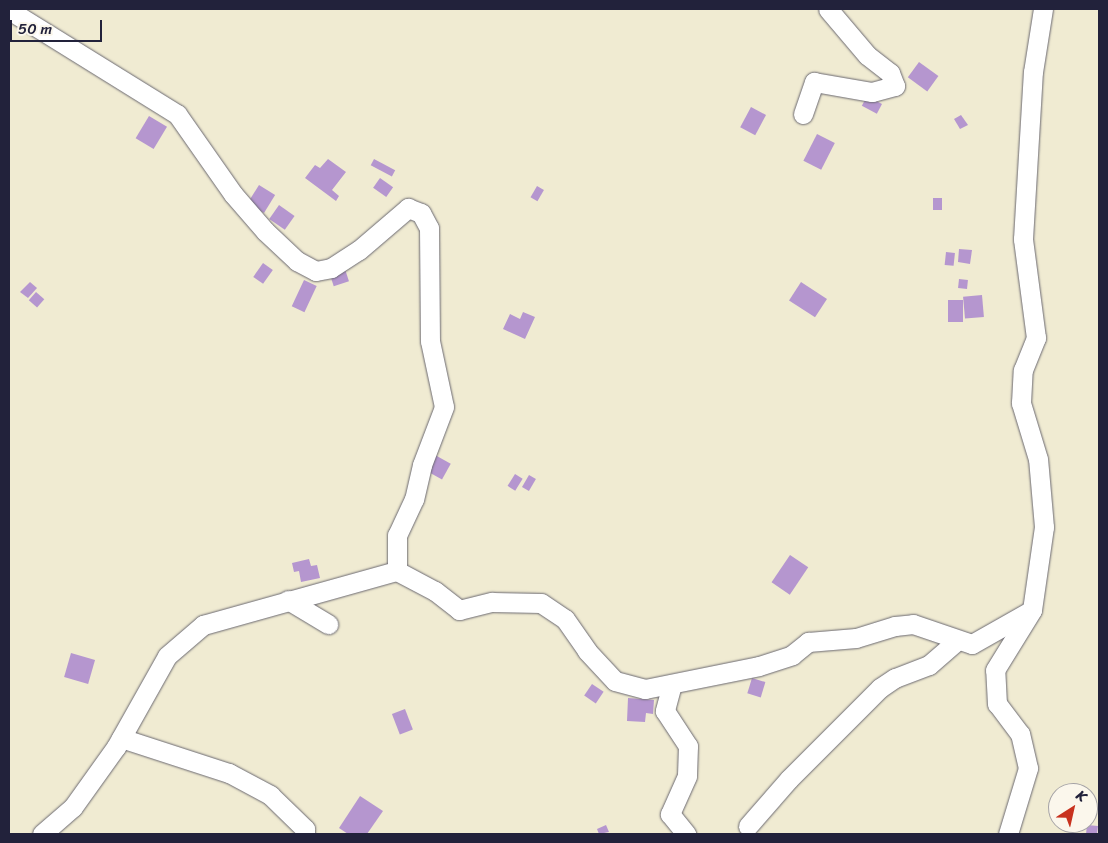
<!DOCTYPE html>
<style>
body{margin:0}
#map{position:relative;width:1108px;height:843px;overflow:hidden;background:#f0ebd2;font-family:Sriracha,sans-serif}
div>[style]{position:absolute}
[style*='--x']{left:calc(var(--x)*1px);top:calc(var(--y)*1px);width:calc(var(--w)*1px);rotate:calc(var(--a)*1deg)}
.building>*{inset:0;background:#b596cf;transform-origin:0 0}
.roads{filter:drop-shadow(0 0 1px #6a6870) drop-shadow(0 0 1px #6a6870)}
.minor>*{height:19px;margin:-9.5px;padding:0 9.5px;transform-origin:9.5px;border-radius:9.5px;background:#fff}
span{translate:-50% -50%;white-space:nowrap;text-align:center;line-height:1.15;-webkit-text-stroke:4px #fbf7ec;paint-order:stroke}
.frame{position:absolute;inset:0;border:10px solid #22223b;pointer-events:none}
.north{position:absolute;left:1048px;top:783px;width:50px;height:50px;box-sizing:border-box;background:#fbf7ec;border:1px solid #a4a2a5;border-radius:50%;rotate:35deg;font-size:14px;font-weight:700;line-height:20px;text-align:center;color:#22223b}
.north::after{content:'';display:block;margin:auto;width:18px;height:22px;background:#c8321e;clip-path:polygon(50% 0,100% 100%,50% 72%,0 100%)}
.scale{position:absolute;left:10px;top:20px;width:92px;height:22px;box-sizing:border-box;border:2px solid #22223b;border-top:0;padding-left:6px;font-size:15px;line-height:18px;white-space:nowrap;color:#22223b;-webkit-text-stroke:4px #fbf7ec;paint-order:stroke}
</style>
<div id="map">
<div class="building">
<i style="left:919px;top:62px;width:24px;height:19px;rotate:36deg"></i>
<i style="left:867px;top:96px;width:17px;height:11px;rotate:28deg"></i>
<i style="left:751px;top:107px;width:17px;height:23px;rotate:28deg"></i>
<i style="clip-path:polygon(961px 115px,968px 125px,960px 129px,954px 119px)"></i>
<i style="left:149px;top:116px;width:21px;height:26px;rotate:31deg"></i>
<i style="left:817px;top:134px;width:20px;height:30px;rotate:27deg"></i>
<i style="clip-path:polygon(328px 159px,346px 172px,332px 190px,339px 196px,336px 201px,305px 178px,315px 165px,320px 168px)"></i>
<i style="left:374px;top:159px;width:24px;height:7px;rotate:28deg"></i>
<i style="left:380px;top:178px;width:16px;height:12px;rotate:35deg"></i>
<i style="left:259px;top:185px;width:19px;height:21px;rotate:32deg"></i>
<i style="left:537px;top:186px;width:8px;height:13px;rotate:30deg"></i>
<i style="left:933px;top:198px;width:9px;height:12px"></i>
<i style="left:279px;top:205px;width:19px;height:17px;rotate:35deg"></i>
<i style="clip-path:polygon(959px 249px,972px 250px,970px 264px,958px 262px)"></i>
<i style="left:946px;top:252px;width:9px;height:13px;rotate:6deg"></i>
<i style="left:263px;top:263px;width:12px;height:17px;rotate:35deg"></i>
<i style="left:344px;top:266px;width:16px;height:16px;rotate:72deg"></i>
<i style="left:959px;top:279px;width:9px;height:9px;rotate:6deg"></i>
<i style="left:304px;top:280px;width:14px;height:29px;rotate:25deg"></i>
<i style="clip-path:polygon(30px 282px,37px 288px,28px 298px,20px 292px)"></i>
<i style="left:801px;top:282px;width:31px;height:22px;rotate:33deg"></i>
<i style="left:36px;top:292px;width:11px;height:11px;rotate:41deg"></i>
<i style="left:982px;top:295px;width:22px;height:19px;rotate:85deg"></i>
<i style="left:948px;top:300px;width:15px;height:22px"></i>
<i style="clip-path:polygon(523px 312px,535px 317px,525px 339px,503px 329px,510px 314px,520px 319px)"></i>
<i style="left:435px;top:455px;width:18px;height:18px;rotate:29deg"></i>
<i style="left:515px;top:474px;width:9px;height:14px;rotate:32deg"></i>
<i style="left:529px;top:475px;width:8px;height:14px;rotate:30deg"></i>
<i style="left:790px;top:555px;width:22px;height:33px;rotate:34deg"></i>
<i style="clip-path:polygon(309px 559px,311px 566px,317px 565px,320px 578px,301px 582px,299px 571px,294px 572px,292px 563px)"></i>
<i style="left:71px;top:653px;width:25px;height:25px;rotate:16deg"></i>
<i style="left:752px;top:678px;width:14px;height:16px;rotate:17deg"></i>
<i style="left:592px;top:684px;width:14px;height:14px;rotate:34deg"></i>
<i style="clip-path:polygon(628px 698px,654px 700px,653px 714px,646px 713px,645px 722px,627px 721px)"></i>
<i style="left:405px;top:709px;width:22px;height:14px;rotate:69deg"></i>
<i style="clip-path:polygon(360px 796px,383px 811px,367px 834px,348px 834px,339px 828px)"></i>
<i style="clip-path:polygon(606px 825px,609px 832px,599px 834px,597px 829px)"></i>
<i style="clip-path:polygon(1087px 825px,1098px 826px,1097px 834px,1086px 834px)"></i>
</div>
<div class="roads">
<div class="minor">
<i style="--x:9;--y:10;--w:198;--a:31.8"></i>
<i style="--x:177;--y:114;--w:98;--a:55"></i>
<i style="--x:233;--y:194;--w:49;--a:49.1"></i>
<i style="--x:265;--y:231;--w:44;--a:43.2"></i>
<i style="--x:297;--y:261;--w:21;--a:28"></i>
<i style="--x:316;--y:271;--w:15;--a:-11"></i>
<i style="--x:331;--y:268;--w:33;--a:-33"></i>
<i style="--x:359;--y:250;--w:65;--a:-40.6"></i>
<i style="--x:408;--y:208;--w:14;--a:21"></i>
<i style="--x:421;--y:213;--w:17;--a:62"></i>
<i style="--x:429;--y:228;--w:113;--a:89.5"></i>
<i style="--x:430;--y:341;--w:67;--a:78"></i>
<i style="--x:444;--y:407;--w:62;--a:110.8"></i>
<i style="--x:422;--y:465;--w:35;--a:103"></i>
<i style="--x:414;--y:499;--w:40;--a:115"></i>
<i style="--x:397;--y:535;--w:36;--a:90"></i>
<i style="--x:803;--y:114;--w:34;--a:-71"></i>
<i style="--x:814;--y:82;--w:59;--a:9.8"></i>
<i style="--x:872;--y:92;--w:24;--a:-15"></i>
<i style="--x:895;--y:86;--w:14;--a:-111"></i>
<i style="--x:890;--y:73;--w:29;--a:-142"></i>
<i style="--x:867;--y:55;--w:60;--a:-130.3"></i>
<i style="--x:288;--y:600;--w:47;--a:31"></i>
<i style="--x:672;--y:684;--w:28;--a:105"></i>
<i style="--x:665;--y:711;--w:42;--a:56.7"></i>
<i style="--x:688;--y:746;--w:30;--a:92"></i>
<i style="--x:687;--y:776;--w:42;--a:114.1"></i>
<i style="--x:670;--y:814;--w:26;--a:51"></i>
<i style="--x:121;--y:738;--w:114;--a:18"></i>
<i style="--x:229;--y:773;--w:47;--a:28.2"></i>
<i style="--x:270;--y:795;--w:49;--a:44.2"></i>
<i style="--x:305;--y:829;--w:5;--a:90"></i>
<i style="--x:748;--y:826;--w:62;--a:-48.9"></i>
<i style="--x:789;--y:779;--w:129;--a:-45"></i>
<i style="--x:880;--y:688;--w:18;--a:-34"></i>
<i style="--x:895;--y:678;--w:36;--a:-21"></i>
<i style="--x:929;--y:665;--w:38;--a:-41"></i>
<i style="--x:42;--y:834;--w:41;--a:-41.1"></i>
<i style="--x:73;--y:807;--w:74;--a:-54.4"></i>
<i style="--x:116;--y:747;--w:104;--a:-60.7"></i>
<i style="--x:167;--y:656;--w:48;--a:-40.7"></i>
<i style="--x:203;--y:625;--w:201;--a:-15.6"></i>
<i style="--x:397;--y:571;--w:43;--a:27.8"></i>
<i style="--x:435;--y:591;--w:31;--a:38"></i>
<i style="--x:459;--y:610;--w:34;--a:-14"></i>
<i style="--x:492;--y:602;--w:49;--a:1.2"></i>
<i style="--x:541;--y:603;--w:29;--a:34"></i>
<i style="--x:565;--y:619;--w:39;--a:55"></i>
<i style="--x:587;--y:651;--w:41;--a:47"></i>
<i style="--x:615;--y:681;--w:31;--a:15"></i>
<i style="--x:645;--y:689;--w:116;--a:-11.4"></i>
<i style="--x:759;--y:666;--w:35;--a:-18"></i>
<i style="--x:792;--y:655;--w:21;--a:-39"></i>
<i style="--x:808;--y:642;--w:48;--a:-4.8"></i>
<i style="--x:856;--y:638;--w:41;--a:-17.1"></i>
<i style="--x:895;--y:626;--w:18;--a:-6"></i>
<i style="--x:913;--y:624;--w:62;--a:18.7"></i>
<i style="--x:972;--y:644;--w:69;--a:-29.5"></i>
<i style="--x:1008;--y:834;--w:69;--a:-73.1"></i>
<i style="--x:1028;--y:768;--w:35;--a:-103"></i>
<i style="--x:1020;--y:734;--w:38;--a:-127"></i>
<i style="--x:997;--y:704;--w:34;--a:-93"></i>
<i style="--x:995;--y:670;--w:70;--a:-58.3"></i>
<i style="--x:1032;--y:610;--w:84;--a:-81.8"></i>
<i style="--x:1044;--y:527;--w:68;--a:-95"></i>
<i style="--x:1038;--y:459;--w:59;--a:-106.9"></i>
<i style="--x:1021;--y:403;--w:33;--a:-87"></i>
<i style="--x:1023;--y:370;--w:35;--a:-68"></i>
<i style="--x:1036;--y:338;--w:100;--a:-97.5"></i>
<i style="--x:1023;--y:239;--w:167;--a:-86.6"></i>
<i style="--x:1033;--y:72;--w:64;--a:-81"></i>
</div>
</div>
<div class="frame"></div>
<div class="north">K</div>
<div class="scale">50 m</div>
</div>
